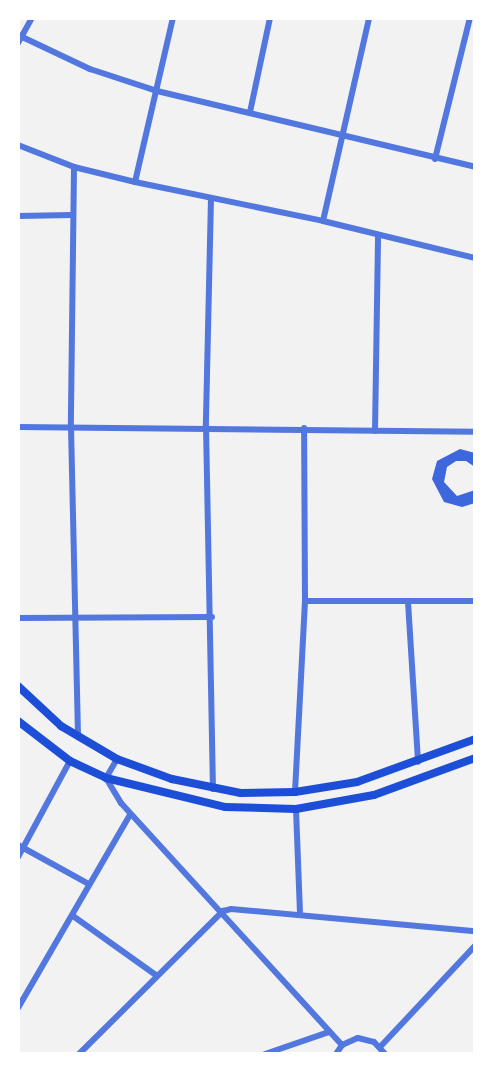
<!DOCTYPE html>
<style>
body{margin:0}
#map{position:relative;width:493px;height:1072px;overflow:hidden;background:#f2f2f2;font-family:"PT Serif",serif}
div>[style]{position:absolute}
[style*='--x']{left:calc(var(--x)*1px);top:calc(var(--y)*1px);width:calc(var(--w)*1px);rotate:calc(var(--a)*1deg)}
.building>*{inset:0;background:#3d67dc}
.minor>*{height:6px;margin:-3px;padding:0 3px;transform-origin:3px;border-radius:3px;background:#5277de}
.secondary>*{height:8px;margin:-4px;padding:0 4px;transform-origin:4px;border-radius:4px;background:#1d4ed8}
span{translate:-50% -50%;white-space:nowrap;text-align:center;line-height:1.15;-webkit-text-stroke:6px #fff;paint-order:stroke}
.frame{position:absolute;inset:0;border:20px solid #fff;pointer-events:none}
</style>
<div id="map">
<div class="building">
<i style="clip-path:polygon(460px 449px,475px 453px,475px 467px,466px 461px,456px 461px,447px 467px,444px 482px,457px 496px,475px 490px,475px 503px,462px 507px,444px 502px,432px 479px,437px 461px)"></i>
</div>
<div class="minor">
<i style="--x:18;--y:35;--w:80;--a:25.3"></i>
<i style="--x:90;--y:69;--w:71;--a:18.2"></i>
<i style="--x:157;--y:91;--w:327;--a:13.4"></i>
<i style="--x:18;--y:43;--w:29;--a:-61"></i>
<i style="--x:250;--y:112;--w:96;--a:-78"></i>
<i style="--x:18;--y:145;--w:60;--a:21.4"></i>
<i style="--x:74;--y:167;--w:63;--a:13.8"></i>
<i style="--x:135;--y:182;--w:192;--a:11.7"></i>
<i style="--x:323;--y:221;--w:156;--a:13.7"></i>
<i style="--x:435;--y:159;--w:145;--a:-76.1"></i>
<i style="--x:74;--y:167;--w:260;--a:90.7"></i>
<i style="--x:71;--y:427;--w:310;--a:88.7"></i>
<i style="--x:135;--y:182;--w:168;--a:-77"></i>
<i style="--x:211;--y:198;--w:228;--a:91.3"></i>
<i style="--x:206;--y:426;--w:363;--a:88.9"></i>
<i style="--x:18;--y:216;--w:54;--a:-1.1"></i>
<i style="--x:323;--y:221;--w:208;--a:-77.2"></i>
<i style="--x:18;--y:427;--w:457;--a:0.6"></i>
<i style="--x:375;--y:431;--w:195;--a:-89.1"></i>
<i style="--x:305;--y:601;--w:170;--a:0"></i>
<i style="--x:408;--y:602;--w:160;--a:86.4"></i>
<i style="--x:18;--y:618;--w:194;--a:-0.3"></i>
<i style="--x:117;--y:759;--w:22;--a:120"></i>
<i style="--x:106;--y:778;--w:29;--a:59"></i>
<i style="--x:121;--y:803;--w:328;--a:47.6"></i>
<i style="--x:295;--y:792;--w:191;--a:-87"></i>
<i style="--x:305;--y:601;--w:173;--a:-90.3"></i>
<i style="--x:296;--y:809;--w:103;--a:87.8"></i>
<i style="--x:18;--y:845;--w:81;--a:28.8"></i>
<i style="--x:18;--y:857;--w:109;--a:-61.6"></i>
<i style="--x:73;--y:916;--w:103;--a:35.5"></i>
<i style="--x:18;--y:1008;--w:223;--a:-59.9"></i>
<i style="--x:380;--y:1047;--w:139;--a:-46.8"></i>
<i style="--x:79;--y:1054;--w:203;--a:-44.8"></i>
<i style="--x:223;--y:911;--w:8;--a:-14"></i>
<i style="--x:231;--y:909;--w:245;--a:5.2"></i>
<i style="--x:265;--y:1054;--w:68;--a:-19"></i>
<i style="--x:336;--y:1054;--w:11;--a:-56"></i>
<i style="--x:342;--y:1045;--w:17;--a:-24"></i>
<i style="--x:358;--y:1038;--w:16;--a:14"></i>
<i style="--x:374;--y:1042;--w:16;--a:47"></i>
</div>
<div class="secondary">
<i style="--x:18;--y:686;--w:59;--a:42.9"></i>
<i style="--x:61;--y:726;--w:65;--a:30.5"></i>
<i style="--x:117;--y:759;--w:59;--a:20"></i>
<i style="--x:172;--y:779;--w:70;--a:11.5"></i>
<i style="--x:241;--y:793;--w:54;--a:-1.1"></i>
<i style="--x:295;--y:792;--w:63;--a:-9.2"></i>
<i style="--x:357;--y:782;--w:126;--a:-20"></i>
<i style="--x:18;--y:721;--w:66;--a:37.6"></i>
<i style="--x:70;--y:761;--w:40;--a:25"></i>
<i style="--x:106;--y:778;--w:122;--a:13.7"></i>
<i style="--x:225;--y:807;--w:71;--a:1.6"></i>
<i style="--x:296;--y:809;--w:79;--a:-10.2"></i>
<i style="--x:374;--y:795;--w:108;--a:-20.1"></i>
</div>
<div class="frame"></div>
</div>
